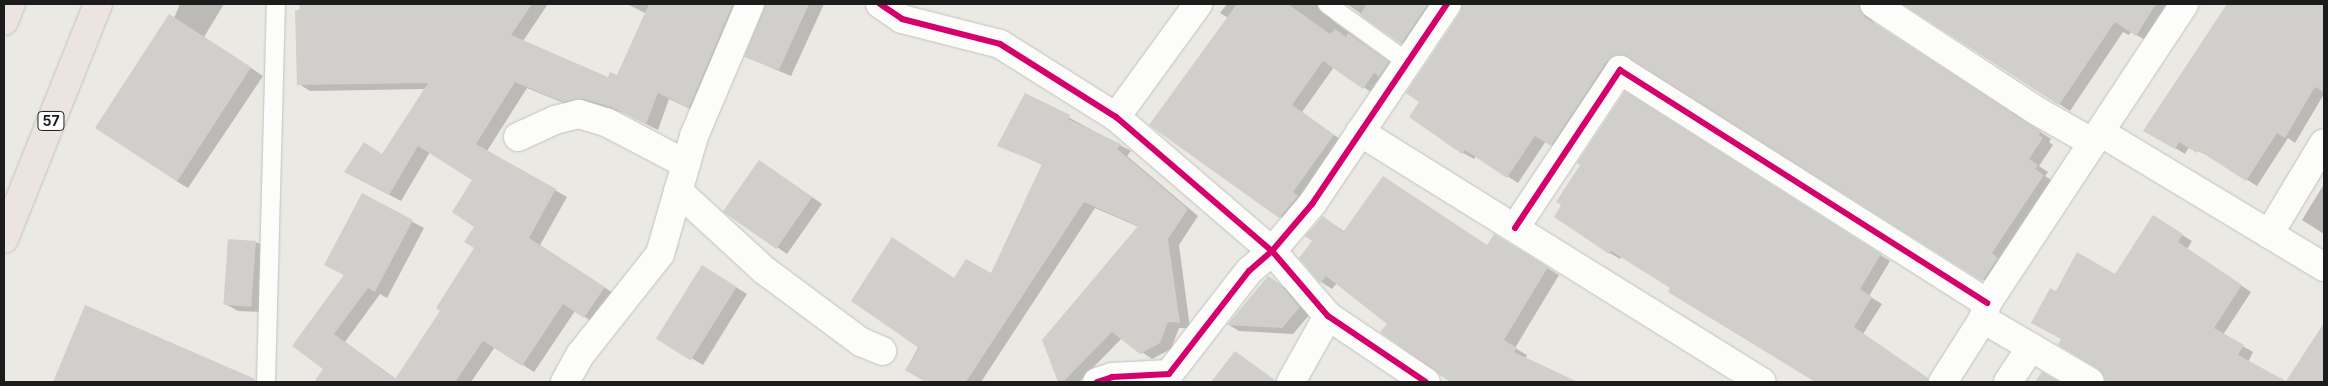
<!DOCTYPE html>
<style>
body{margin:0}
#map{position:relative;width:2328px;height:386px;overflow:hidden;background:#eae9e4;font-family:Inter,sans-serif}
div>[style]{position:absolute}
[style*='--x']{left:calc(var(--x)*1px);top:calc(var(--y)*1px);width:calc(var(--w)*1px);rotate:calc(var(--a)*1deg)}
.shadow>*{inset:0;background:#0003}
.building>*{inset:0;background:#d1cfcb;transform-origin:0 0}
.roads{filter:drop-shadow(0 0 1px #c3c2c0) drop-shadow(0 0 1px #c3c2c0)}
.service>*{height:18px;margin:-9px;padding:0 9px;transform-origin:9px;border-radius:9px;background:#fcfcfb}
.minor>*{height:28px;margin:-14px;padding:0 14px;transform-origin:14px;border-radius:14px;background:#fcfcfb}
.trunk>*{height:28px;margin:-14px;padding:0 14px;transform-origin:14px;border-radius:14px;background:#ece4e0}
.cycleway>*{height:6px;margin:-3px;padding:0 3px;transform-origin:3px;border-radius:3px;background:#d6006c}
span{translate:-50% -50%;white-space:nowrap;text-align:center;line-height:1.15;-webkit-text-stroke:4px #fff;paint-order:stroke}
.shield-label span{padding:1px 4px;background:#fff;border:1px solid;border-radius:4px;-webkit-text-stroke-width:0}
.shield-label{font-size:14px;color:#1c1c1c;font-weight:700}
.frame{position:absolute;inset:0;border:5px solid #1c1c1c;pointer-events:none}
</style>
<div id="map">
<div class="shadow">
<i style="clip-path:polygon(180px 4px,224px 4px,204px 37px,263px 76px,188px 188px,176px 181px,174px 18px)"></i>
<i style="clip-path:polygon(300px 4px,548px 4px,523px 41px,609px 78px,618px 77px,647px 14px,627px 4px,748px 4px,701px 114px,669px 99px,658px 130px,624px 113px,596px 105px,576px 108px,527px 88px,487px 151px,567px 197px,540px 245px,616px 295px,596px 324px,575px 311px,534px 372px,495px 347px,471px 382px,315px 382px,325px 369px,362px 195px,424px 228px,387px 298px,380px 294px,345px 342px,396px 379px,442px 311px,476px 248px,476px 227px,473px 179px,430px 152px,401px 201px,357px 178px,382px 155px,426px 89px,310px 91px,299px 84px)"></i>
<i style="clip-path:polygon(766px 4px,824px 4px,791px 76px,746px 57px)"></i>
<i style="clip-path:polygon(1227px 4px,1329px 4px,1327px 10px,1332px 20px,1399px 69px,1374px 94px,1334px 67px,1302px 112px,1344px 142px,1291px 224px,1151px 125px,1228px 18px,1220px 13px)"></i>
<i style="clip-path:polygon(1347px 4px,1443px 4px,1412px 50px)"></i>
<i style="clip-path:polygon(1462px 4px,1491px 4px,1500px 9px,1505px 4px,1871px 4px,1870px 18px,1876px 25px,2051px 139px,2049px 142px,2053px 145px,2039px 166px,2048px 172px,2045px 176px,2054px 182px,1994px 286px,1633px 60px,1562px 151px,1546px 141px,1518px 183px,1476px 156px,1474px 159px,1463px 153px,1411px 117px,1421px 101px,1461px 13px)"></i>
<i style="clip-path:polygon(1905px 4px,2171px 4px,2147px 41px,2131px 32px,2129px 35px,2123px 32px,2070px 111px)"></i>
<i style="clip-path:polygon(2229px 4px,2322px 4px,2324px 8px,2324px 94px,2295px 143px,2288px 138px,2257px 186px,2209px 156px,2189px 147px,2185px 154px,2145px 130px)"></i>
<i style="clip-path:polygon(1025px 94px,1131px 151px,1127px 156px,1198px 216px,1179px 245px,1190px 328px,1179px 328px,1171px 349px,1152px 359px,1122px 338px,1079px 382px,1059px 382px,1043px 340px,1139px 227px,1095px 208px,981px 382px,928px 382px,906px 370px,955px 279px,991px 274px,1043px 165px,998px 145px)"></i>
<i style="clip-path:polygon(1635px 99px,1890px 261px,1869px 296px,1882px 304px,1863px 334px,1926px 377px,1922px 382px,1817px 382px,1669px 292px,1672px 287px,1622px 256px,1620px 259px,1610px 253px,1555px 216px)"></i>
<i style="clip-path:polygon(770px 168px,822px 204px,787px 254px,725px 211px)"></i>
<i style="clip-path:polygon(2324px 184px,2324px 234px,2302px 220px)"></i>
<i style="clip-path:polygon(1323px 217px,1345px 232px,1488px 246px,1506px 242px,1559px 275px,1515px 348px,1527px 355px,1525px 359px,1574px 382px,1453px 382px,1441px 375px,1389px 324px,1337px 283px,1332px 289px,1321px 282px,1300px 258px,1314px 241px)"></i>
<i style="clip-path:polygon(2163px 223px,2192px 241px,2187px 249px,2251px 292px,2223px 335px,2253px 352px,2248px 362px,2285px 382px,2107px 382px,2099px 368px,2063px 339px,2056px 293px,2115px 276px)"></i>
<i style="clip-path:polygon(256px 242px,267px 248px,264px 312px,238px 311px,227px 305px)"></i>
<i style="clip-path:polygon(713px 273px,747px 294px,703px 365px,659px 339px)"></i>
<i style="clip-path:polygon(1269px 278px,1290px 291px,1310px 314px,1293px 334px,1239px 331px,1229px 325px)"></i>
<i style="clip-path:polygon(86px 306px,249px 377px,257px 382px,54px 382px)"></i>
<i style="clip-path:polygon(2324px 325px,2324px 382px,2286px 382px)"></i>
<i style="clip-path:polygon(1235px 352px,1274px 380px,1272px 382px,1213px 382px)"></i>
</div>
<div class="building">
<i style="clip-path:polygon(299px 4px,532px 4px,511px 35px,608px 77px,610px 72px,617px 75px,649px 4px,733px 4px,689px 108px,658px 93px,646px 124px,611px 107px,583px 99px,563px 102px,515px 82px,476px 144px,556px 189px,529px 238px,605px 287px,584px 318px,563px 304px,522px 366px,483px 341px,455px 382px,314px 382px,323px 369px,292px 346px,344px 275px,324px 265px,362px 193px,413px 220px,375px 292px,368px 288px,334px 334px,395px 379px,440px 311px,436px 308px,474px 248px,464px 242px,474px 227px,452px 212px,472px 180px,418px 146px,389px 195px,344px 172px,364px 142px,382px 154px,428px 83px,297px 85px,295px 11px,300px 9px)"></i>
<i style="clip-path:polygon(765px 4px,809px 4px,779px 70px,744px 57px)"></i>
<i style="clip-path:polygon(1237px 4px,1288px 4px,1330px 34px,1335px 29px,1346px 37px,1348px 33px,1389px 62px,1379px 77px,1374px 73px,1363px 89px,1323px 61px,1292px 105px,1334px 135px,1293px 192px,1298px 196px,1279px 218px,1149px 125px)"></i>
<i style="clip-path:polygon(1367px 4px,1428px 4px,1401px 44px,1360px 15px)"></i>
<i style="clip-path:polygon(1462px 4px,1858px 4px,1865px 17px,2041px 131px,2039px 135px,2043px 138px,2029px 159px,2038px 165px,2035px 169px,2044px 175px,1992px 253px,1998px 258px,1982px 281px,1620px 54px,1607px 61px,1551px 146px,1535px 136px,1507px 178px,1465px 150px,1462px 154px,1409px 117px,1419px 102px,1406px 93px,1460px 13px)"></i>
<i style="clip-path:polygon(1902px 4px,2156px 4px,2136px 36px,2115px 22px,2059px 105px)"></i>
<i style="clip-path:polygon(2227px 4px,2324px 4px,2324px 92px,2315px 87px,2285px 138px,2277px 133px,2246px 181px,2198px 150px,2197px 153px,2179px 142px,2175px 149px,2143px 131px)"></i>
<i style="left:169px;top:14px;width:98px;height:136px;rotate:33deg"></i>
<i style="clip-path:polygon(1625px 91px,1881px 254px,1860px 289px,1872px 297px,1854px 327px,1928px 378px,1928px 382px,1815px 382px,1668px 292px,1670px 288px,1611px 251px,1609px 254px,1554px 217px,1561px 205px,1556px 202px,1580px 165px,1577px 163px)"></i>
<i style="clip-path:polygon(1025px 93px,1070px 115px,1068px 119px,1121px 144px,1117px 149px,1188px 209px,1168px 239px,1180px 323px,1168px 322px,1160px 343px,1140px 354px,1112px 332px,1063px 382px,1058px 382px,1042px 340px,1138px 226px,1084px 202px,966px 382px,925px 382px,905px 370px,919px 348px,851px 301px,892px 237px,954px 278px,966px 259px,991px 273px,1042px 164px,997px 146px)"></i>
<i style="left:759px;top:160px;width:65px;height:63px;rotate:35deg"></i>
<i style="clip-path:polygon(1383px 176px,1487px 245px,1494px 234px,1548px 267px,1504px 340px,1517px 348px,1514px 352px,1578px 382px,1450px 382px,1380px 332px,1387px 324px,1326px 276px,1320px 283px,1299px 258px,1312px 241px,1305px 236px,1323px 216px,1343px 232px)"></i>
<i style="clip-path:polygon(2153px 215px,2183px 234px,2178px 242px,2242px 285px,2214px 328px,2244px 345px,2238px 355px,2286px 381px,2324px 323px,2324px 382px,2106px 382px,2098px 369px,2058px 345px,2061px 339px,2031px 323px,2050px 288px,2056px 291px,2077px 252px,2115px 274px)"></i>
<i style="left:228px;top:239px;width:28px;height:66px;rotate:4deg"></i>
<i style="left:702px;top:265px;width:41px;height:87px;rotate:32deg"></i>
<i style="clip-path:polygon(1268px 276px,1279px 283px,1300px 307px,1282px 328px,1227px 325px)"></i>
<i style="clip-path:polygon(85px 305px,255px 379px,255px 382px,53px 382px)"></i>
<i style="clip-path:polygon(1235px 351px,1276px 381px,1275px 382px,1211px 382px)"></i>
<i style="clip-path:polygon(2042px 372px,2060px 382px,2035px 382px)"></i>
</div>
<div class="roads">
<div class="service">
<i style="--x:1327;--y:4;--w:99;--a:35.9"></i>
<i style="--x:266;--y:382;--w:378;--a:-88.5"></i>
</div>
<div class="minor">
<i style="--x:880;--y:4;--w:27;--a:34"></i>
<i style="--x:902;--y:19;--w:101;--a:14.3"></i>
<i style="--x:1000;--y:44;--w:137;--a:32.2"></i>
<i style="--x:1116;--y:117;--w:206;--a:40.7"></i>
<i style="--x:1272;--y:251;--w:86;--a:49.3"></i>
<i style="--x:1328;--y:316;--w:118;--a:34"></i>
<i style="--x:1874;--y:4;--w:195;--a:33.3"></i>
<i style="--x:2037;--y:111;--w:64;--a:29.7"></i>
<i style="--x:1116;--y:117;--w:140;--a:-54"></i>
<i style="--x:1360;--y:132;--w:473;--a:31.9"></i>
<i style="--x:2100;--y:132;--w:262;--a:31.1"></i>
<i style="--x:518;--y:137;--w:41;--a:-24.7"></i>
<i style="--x:555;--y:120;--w:25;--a:-14"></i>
<i style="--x:579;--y:114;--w:28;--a:17"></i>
<i style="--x:606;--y:122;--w:90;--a:27.7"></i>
<i style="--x:678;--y:191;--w:117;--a:42.6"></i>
<i style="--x:764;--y:270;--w:121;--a:36.6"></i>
<i style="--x:861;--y:342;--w:23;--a:23"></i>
<i style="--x:1515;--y:228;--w:190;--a:-56.4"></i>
<i style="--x:1620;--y:70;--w:435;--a:32.4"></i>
<i style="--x:2269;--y:234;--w:106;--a:-58.9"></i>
<i style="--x:1983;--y:319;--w:124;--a:30.5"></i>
<i style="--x:565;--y:382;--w:31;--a:-61"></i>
<i style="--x:580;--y:355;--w:129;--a:-51.6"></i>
<i style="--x:660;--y:254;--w:123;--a:-73.9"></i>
<i style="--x:694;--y:136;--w:143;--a:-67"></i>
<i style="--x:1097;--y:382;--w:16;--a:-18"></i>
<i style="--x:1112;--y:377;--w:57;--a:-3"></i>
<i style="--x:1169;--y:374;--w:130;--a:-52.2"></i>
<i style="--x:1249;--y:271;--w:30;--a:-41"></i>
<i style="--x:1272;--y:251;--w:62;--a:-49.6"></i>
<i style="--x:1312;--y:204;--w:241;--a:-56"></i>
<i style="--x:1291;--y:382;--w:76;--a:-60.7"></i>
<i style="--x:1943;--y:382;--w:75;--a:-57.6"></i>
<i style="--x:1983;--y:319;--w:16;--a:-76"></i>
<i style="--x:1987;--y:303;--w:358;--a:-56.6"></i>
<i style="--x:2008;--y:382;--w:42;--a:-56.7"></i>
</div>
<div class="trunk">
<i style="--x:4;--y:21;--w:18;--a:-68"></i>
<i style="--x:4;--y:239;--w:253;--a:-68.2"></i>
</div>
</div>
<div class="cycleway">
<i style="--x:880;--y:4;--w:27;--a:34"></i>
<i style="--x:902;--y:19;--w:101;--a:14.3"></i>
<i style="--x:1000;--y:44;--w:137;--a:32.2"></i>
<i style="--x:1116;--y:117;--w:206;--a:40.7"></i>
<i style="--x:1272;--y:251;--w:86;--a:49.3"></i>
<i style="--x:1328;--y:316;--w:118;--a:34"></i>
<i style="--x:1515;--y:228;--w:190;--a:-56.4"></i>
<i style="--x:1620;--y:70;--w:435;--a:32.4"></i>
<i style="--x:1097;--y:382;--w:16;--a:-18"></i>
<i style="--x:1112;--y:377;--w:57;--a:-3"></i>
<i style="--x:1169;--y:374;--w:130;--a:-52.2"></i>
<i style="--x:1249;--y:271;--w:30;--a:-41"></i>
<i style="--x:1272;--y:251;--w:62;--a:-49.6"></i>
<i style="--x:1312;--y:204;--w:241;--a:-56"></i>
</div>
<div class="shield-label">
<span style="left:51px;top:121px">57</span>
</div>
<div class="frame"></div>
</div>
